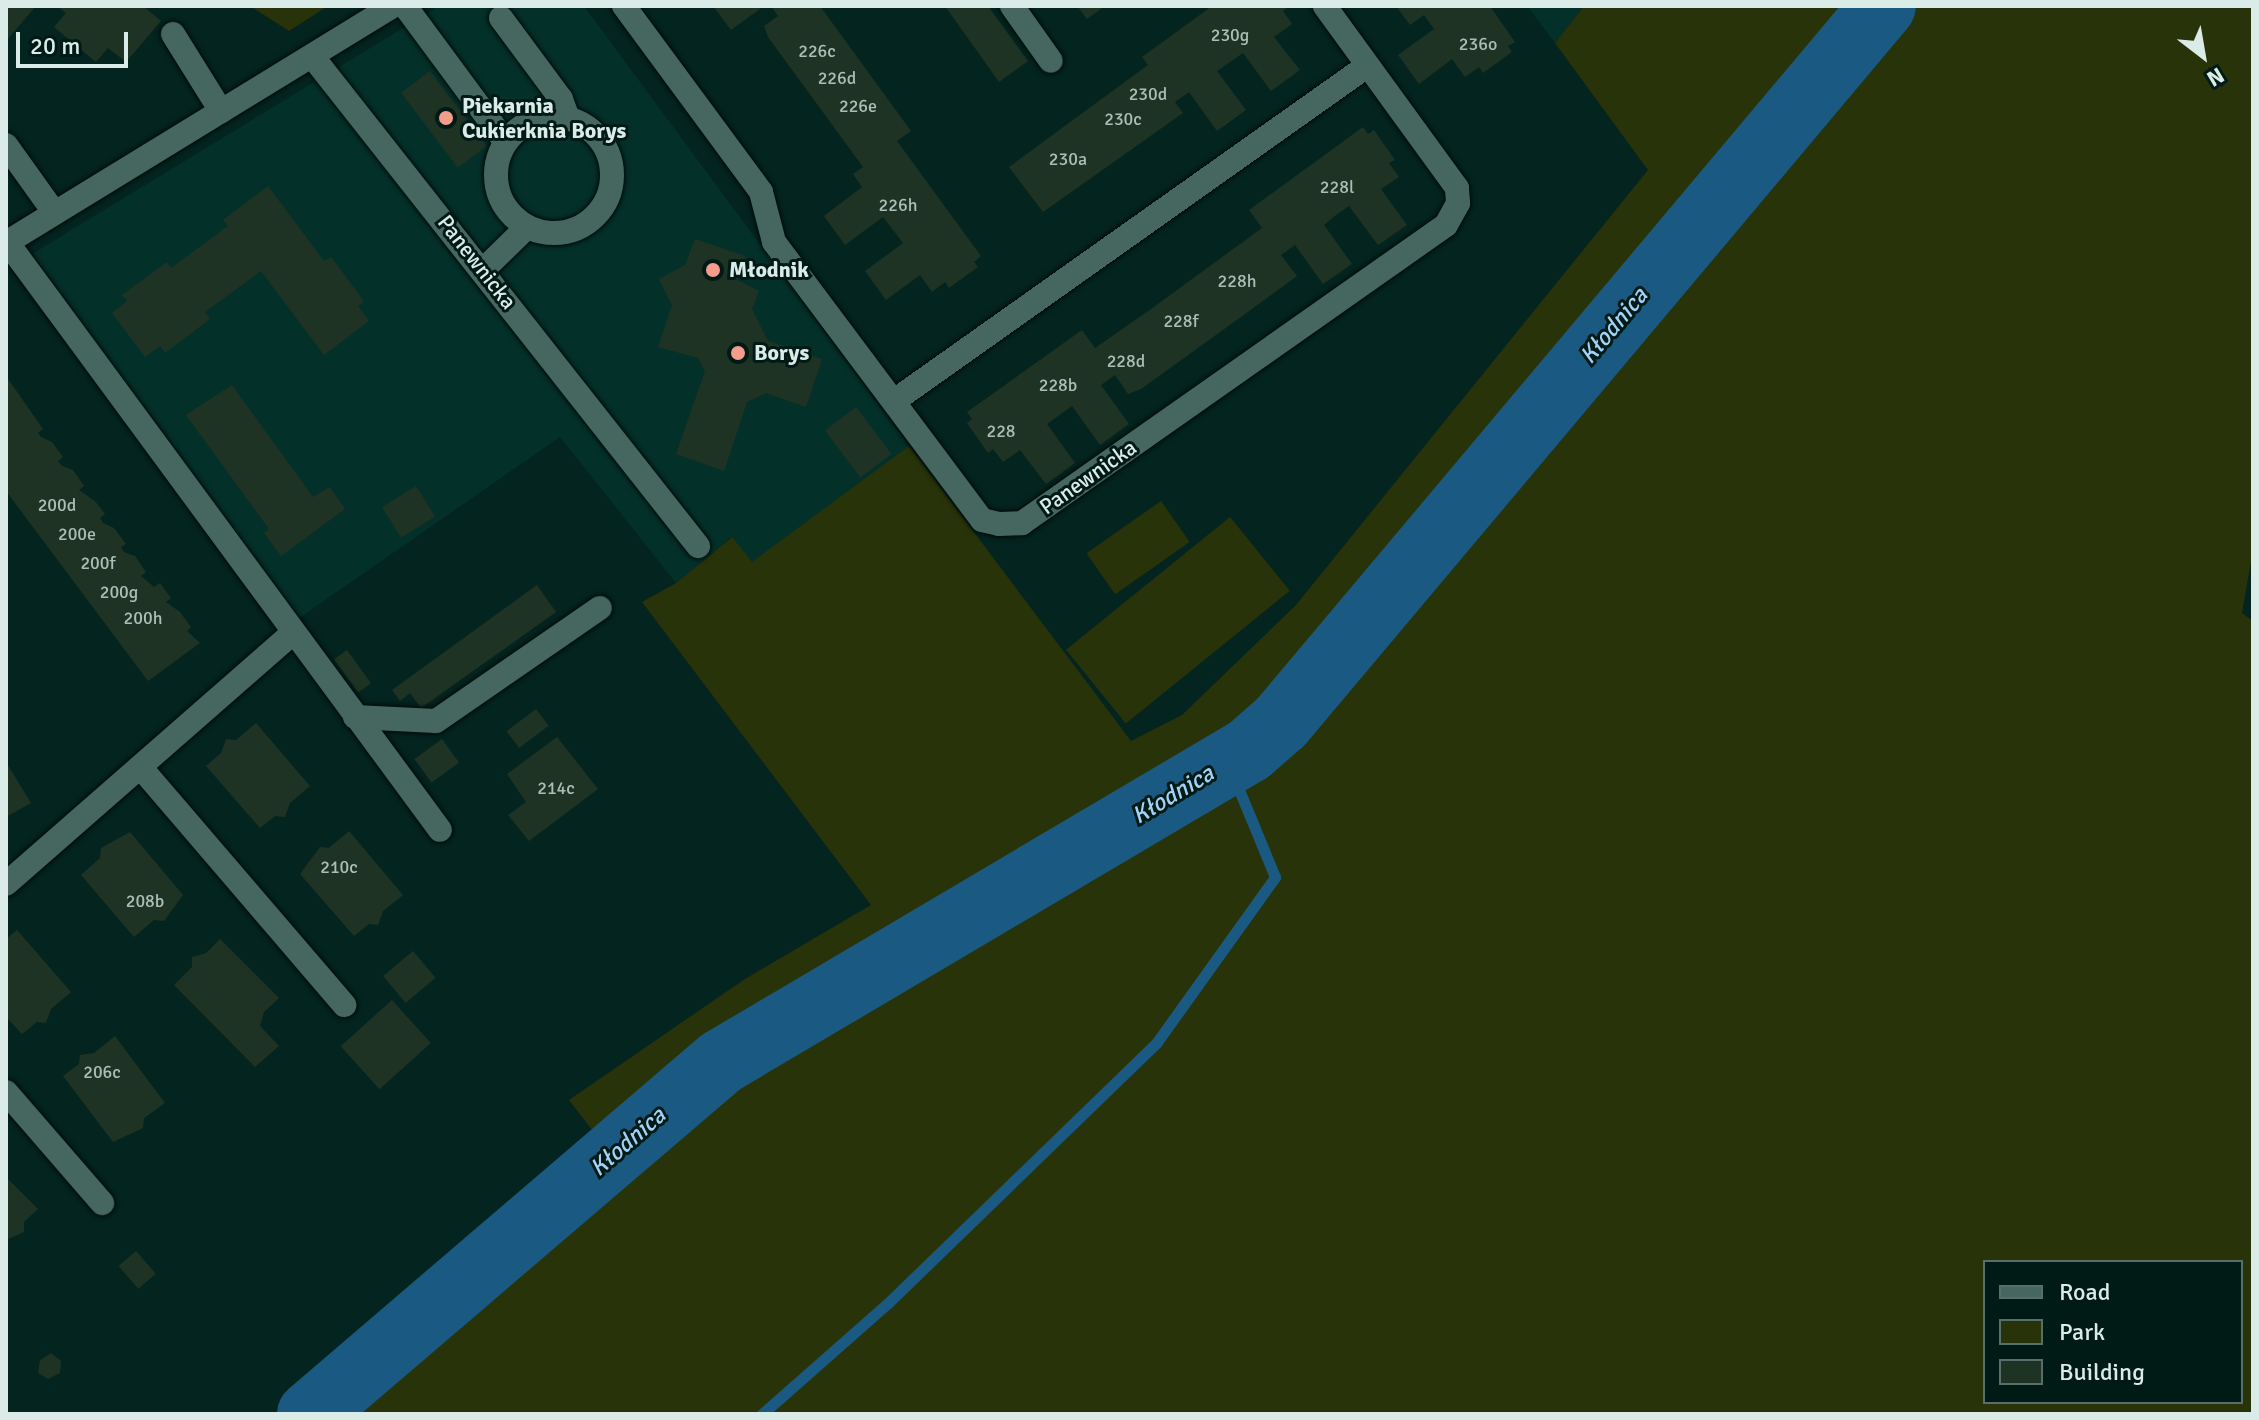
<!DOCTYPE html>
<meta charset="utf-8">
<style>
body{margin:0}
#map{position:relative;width:2259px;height:1420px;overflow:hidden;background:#04241f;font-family:Signika,sans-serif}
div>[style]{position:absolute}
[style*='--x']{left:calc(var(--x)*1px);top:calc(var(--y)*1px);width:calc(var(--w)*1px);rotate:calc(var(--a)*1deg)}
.built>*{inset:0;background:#04302a}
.green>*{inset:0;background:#293309;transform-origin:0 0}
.stream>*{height:11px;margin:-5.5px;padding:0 5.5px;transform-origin:5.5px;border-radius:5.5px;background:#1a5a82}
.river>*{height:66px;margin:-33px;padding:0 33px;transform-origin:33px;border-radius:33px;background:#1a5a82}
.building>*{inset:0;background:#1f3324;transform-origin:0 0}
.roads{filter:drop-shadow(0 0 2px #000c09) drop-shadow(0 0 2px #000c09)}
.minor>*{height:24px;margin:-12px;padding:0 12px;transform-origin:12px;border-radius:12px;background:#466660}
.minor>.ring{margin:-12px;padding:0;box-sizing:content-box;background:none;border:24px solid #466660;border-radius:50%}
.dots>*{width:22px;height:22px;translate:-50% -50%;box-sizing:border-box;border:4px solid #001a16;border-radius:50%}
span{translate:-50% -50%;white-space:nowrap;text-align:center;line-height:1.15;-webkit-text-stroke:6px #001a16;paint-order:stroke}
.number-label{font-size:18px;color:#acbeb7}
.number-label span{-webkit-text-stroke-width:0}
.poi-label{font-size:22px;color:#dbece8;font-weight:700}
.left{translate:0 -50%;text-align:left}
.street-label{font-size:22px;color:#dbece8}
.water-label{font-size:24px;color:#a2d2f7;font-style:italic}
.frame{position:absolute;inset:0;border:8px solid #dbece8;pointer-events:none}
.legend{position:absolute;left:1983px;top:1260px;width:260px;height:144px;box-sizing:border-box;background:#001a16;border:2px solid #586e6a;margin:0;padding:10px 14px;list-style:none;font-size:24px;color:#dbece8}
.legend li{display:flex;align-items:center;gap:16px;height:40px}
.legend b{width:40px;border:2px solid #586e6a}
.north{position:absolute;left:2163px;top:16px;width:80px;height:80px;-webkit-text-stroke:6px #001a16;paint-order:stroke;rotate:149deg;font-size:22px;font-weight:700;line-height:32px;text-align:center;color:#dbece8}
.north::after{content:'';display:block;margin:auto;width:28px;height:36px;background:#dbece8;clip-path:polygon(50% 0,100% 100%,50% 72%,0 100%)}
.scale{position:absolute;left:16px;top:32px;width:112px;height:36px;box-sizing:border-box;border:4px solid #dbece8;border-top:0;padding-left:10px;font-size:24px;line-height:28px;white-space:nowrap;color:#dbece8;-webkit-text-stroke:6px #001a16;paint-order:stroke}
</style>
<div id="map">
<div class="built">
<i style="clip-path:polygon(439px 6px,584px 6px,909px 446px,752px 563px,731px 537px,676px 583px,560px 437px,295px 621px,32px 254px)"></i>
<i style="clip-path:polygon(1527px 6px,1584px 6px,1555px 43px)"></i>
</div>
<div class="green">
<i style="clip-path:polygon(250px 6px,328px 6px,289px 31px)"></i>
<i style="clip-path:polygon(1584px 6px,1876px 6px,1259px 734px,718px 1053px,297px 1414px,274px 1414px,596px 1135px,569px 1100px,745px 979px,871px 905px,642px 602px,676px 583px,732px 537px,752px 562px,909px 446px,1131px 741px,1182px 715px,1296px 605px,1648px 170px,1555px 43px)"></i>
<i style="clip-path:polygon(evenodd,1898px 6px,2253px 6px,2253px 550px,2242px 613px,2253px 621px,2253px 1414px,321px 1414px,613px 1159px,728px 1068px,1283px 736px,1898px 6px,2241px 1262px,2241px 1402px,1985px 1402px,1985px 1262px,2241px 1262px)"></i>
<i style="left:1161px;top:501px;width:50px;height:91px;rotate:55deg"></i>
<i style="left:1230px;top:517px;width:95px;height:211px;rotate:51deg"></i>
</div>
<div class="stream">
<i style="--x:762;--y:1414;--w:168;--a:-41.4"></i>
<i style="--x:888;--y:1303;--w:375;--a:-44.1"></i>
<i style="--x:1157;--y:1042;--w:203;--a:-54.4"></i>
<i style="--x:1275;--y:877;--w:123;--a:-112.4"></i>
</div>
<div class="river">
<i style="--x:310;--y:1414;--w:541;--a:-40.58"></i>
<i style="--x:721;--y:1062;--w:613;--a:-30.58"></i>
<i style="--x:1249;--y:750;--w:43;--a:-41.2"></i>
<i style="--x:1281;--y:722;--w:935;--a:-49.94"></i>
</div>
<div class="building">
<i style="clip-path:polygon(6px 6px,36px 6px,6px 41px)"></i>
<i style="clip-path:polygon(57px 6px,143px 6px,161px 21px,126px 62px,108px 48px,96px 62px,54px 27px,66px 13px)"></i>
<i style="clip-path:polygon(713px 6px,764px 6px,731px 30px)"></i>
<i style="clip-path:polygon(771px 6px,820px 6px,911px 131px,897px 141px,981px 256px,974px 262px,978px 267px,949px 288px,945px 282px,932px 292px,920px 275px,886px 300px,865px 271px,903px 243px,883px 217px,845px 245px,824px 216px,862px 187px,853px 174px,863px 167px,768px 37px,764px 26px,778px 16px)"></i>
<i style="clip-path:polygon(945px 6px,988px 6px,1028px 61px,999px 82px)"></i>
<i style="clip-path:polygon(1077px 6px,1105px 6px,1087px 19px)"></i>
<i style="clip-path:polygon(1212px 6px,1290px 6px,1283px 11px,1292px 24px,1274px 37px,1300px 70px,1271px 91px,1243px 53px,1217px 71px,1246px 110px,1217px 131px,1189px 92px,1175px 102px,1183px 113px,1043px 212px,1009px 167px,1148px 65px,1142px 57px)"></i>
<i style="clip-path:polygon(1396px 6px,1490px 6px,1515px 42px,1508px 46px,1512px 52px,1483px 73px,1479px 67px,1465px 77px,1452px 59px,1419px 84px,1398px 55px,1434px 29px,1424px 15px,1410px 25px)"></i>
<i style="left:430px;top:71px;width:94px;height:36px;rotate:53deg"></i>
<i style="clip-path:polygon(1363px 127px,1368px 134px,1374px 130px,1395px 160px,1389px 163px,1399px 177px,1381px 189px,1407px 225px,1378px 245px,1349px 206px,1336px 215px,1324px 225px,1352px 264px,1323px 284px,1295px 245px,1281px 255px,1297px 276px,1252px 309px,1141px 389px,1128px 394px,1115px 375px,1101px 385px,1129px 424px,1100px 445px,1072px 406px,1047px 424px,1075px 463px,1046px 484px,1020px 450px,1003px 462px,993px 449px,988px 453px,967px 423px,972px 419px,967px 412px,1082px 330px,1095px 348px,1151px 309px,1262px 228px,1249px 210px)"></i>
<i style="clip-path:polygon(268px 186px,324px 261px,331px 257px,364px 301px,358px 306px,369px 321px,324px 355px,261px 271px,205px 312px,210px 319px,165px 353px,160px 346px,145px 357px,112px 313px,127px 301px,122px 295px,167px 262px,171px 268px,228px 226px,223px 220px)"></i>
<i style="clip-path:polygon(695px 239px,745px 256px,737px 280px,759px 291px,752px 309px,768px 341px,822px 359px,806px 407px,766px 393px,747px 402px,724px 471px,676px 454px,705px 371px,698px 358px,658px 347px,672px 305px,659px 279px,685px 265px)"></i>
<i style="clip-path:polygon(6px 376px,43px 429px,38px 433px,41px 437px,52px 442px,63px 457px,58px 461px,62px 466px,73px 470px,84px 486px,79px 490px,95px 501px,105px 514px,100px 518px,103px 523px,114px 528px,126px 544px,121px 547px,124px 552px,135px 556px,146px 572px,141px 576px,154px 587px,160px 583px,171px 598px,166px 602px,180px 612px,191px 627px,187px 631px,200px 643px,148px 681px,6px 491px)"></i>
<i style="clip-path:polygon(232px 385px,313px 497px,330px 487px,345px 509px,281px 556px,264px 533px,269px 529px,186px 415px)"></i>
<i style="left:856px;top:407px;width:59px;height:39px;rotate:53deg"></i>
<i style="left:416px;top:486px;width:36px;height:40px;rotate:58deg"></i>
<i style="clip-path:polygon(537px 585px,556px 612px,421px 708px,410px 693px,400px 701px,392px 690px)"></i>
<i style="left:347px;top:650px;width:41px;height:16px;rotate:54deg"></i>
<i style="left:536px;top:709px;width:21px;height:37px;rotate:53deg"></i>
<i style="clip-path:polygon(256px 723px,310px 786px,290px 803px,285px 817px,275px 816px,260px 828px,206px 766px,221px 753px,226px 739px,236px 740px)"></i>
<i style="clip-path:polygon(557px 737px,598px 789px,529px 841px,508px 815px,526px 802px,507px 774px)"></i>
<i style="left:442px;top:739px;width:29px;height:34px;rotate:54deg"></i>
<i style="clip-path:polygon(6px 762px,31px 803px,6px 817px)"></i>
<i style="clip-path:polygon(349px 831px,403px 895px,383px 911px,378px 925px,369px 924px,354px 936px,300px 874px,320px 847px,329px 848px)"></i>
<i style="clip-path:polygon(130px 832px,183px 895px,164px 921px,154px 920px,134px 937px,81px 875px,100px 858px,101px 848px)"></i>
<i style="clip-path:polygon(17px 930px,71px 992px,51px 1009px,46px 1023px,37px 1022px,22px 1034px,6px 1017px,6px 939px)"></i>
<i style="clip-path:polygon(220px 939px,279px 998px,264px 1012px,260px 1026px,279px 1046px,255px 1067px,174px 985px,192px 967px,192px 957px,206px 953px)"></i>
<i style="left:413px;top:951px;width:35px;height:39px;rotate:50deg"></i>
<i style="left:392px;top:1000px;width:58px;height:69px;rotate:48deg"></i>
<i style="clip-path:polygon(115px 1036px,165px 1103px,144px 1118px,143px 1128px,113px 1142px,63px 1076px,79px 1064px,80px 1055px,94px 1053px)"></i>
<i style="clip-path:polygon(6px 1177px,38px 1209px,24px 1222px,24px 1232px,6px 1240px)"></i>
<i style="left:136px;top:1251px;width:30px;height:23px;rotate:49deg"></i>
<i style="clip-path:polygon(51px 1353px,61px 1361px,60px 1373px,48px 1379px,38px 1373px,40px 1360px)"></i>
</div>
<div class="roads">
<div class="minor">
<i style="--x:405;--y:6;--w:168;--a:53.5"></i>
<i style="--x:624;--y:6;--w:231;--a:53.6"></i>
<i style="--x:761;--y:192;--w:52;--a:75.4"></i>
<i style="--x:774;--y:242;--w:347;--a:53.2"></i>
<i style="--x:982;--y:520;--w:17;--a:13"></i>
<i style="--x:999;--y:524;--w:23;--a:-2"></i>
<i style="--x:1022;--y:523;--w:518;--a:-35.1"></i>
<i style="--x:1446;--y:225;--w:25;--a:-61"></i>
<i style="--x:1458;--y:203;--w:15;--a:-94"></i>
<i style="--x:1457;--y:188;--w:225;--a:-126"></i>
<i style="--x:1012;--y:6;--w:67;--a:54.7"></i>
<i style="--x:501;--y:18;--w:101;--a:53.5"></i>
<i style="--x:561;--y:99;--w:20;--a:70"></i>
<i style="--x:173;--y:34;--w:91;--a:58.1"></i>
<i style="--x:312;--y:56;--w:624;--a:51.77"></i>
<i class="ring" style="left:496px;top:117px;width:92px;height:92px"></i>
<i style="--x:6;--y:145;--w:82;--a:54.4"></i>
<i style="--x:7;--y:242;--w:730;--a:53.63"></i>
<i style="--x:6;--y:243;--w:454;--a:-31.5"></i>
<i style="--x:484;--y:269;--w:60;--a:-44.3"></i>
<i style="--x:894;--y:401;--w:580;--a:-35.31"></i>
<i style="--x:355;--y:717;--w:81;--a:2.8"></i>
<i style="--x:436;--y:721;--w:199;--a:-34.6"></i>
<i style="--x:142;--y:769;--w:311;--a:49.4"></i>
<i style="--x:6;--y:884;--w:380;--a:-41.2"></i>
<i style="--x:6;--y:1092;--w:147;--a:49.1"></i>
</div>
</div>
<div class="dots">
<i style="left:446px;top:118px;background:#f49d8c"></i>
<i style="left:713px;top:270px;background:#f49d8c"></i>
<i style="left:738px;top:353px;background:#f49d8c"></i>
</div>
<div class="number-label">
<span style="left:1230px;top:35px">230g</span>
<span style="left:1478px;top:44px">236o</span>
<span style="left:817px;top:51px">226c</span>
<span style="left:837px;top:78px">226d</span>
<span style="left:1148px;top:94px">230d</span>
<span style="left:858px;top:106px">226e</span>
<span style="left:1123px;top:119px">230c</span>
<span style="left:1068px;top:159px">230a</span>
<span style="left:1337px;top:187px">228l</span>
<span style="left:898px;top:205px">226h</span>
<span style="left:1237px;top:281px">228h</span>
<span style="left:1181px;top:321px">228f</span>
<span style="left:1126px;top:361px">228d</span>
<span style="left:1058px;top:385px">228b</span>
<span style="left:1001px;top:431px">228</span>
<span style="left:57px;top:505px">200d</span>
<span style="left:77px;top:534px">200e</span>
<span style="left:98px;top:563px">200f</span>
<span style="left:119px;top:592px">200g</span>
<span style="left:143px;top:618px">200h</span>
<span style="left:556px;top:788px">214c</span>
<span style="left:339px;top:867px">210c</span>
<span style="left:145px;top:901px">208b</span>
<span style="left:102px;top:1072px">206c</span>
</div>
<div class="poi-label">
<span class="left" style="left:462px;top:118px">Piekarnia<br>Cukierknia Borys</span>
<span class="left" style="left:729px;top:270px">Młodnik</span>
<span class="left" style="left:754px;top:353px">Borys</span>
</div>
<div class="street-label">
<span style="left:477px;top:262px;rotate:52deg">Panewnicka</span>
<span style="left:1088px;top:477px;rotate:-35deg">Panewnicka</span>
</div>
<div class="water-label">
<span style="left:1614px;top:326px;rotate:-50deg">Kłodnica</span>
<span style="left:1173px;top:795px;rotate:-31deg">Kłodnica</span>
<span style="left:628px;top:1142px;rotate:-41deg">Kłodnica</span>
</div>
<div class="frame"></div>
<ul class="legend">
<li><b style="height:10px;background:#466660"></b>Road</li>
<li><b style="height:22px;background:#293309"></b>Park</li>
<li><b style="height:22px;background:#1f3324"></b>Building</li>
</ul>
<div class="north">N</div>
<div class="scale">20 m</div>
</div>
